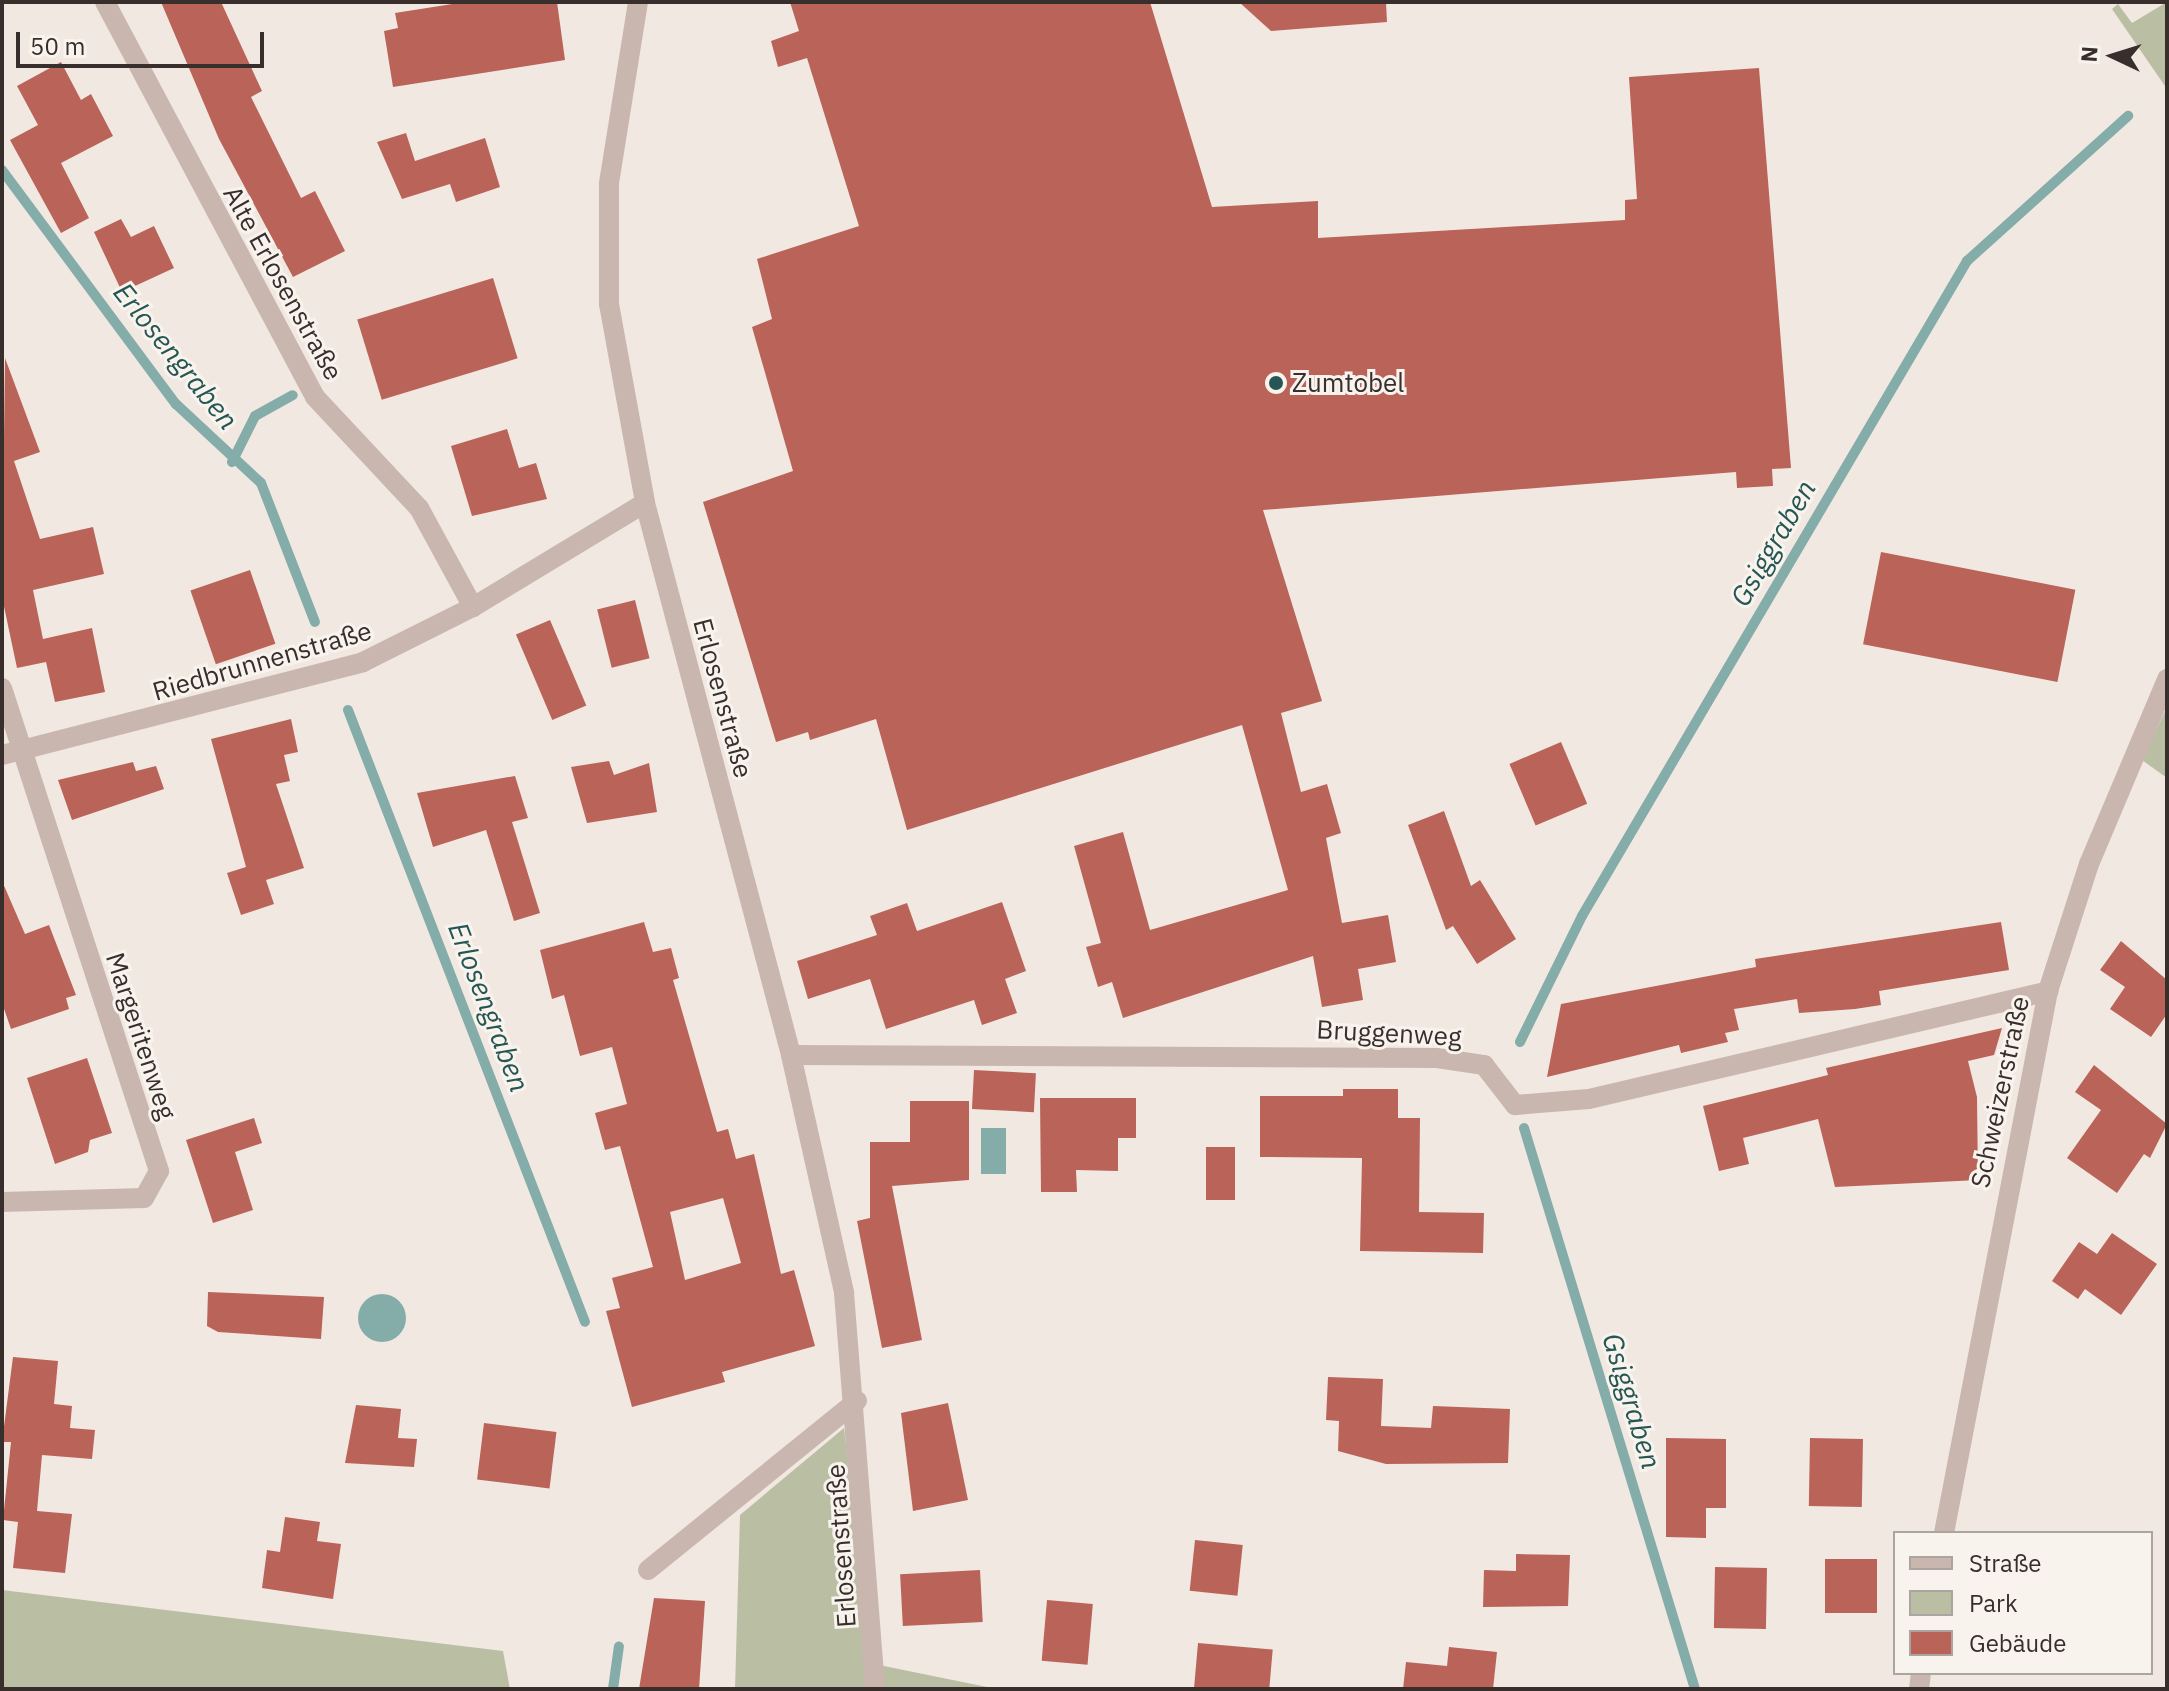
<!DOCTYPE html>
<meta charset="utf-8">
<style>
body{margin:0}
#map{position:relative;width:2169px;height:1691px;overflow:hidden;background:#f1e8e2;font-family:"IBM Plex Sans",sans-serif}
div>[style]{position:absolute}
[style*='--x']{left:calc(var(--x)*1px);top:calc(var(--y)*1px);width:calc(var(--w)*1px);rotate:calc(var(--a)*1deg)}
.green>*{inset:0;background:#babfa3}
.water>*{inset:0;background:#84aca8;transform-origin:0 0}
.round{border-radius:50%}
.stream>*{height:10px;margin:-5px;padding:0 5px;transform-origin:5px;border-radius:5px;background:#84aca8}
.building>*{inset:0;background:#ba6358;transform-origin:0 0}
.minor>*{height:20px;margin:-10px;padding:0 10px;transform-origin:10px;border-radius:10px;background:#c9b7af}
.dots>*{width:22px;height:22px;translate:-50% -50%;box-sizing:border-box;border:4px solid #f9f3ee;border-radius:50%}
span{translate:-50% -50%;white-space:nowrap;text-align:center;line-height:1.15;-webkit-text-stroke:6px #f9f3ee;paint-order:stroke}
.street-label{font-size:26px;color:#382e2c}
.poi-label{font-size:26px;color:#382e2c}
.left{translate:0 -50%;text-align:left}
.water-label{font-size:28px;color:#255653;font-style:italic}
.frame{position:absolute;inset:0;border:4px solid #382e2c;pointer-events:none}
.legend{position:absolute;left:1893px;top:1531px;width:260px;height:144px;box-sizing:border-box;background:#f9f3ee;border:2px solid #aca4a0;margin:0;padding:10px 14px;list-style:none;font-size:24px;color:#382e2c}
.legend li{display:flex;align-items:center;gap:16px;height:40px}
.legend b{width:40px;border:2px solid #aca4a0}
.north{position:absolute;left:2073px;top:16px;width:80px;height:80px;-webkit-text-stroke:6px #f9f3ee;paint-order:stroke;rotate:274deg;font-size:22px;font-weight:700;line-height:32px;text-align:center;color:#382e2c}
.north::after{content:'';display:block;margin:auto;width:28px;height:36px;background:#382e2c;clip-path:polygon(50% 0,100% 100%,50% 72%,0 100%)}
.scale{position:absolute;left:16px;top:32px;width:248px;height:36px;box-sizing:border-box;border:4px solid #382e2c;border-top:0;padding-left:10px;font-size:24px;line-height:28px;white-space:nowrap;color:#382e2c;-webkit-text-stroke:6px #f9f3ee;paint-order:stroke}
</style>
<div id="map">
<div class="green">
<i style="clip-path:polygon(2167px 2px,2167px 89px,2112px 9px,2118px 4px,2132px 23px)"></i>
<i style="clip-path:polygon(2167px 707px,2167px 778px,2142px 760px)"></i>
<i style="clip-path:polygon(844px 1428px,874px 1664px,997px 1689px,735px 1689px,740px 1515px)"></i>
<i style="clip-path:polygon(2px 1590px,503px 1651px,510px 1689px,2px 1689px)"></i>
</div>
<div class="water">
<i style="left:981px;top:1128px;width:25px;height:46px"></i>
<i class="round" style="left:358px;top:1294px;width:48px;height:48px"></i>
</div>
<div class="stream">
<i style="--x:2;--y:170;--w:292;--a:53.4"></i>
<i style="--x:176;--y:404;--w:116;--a:42.9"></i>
<i style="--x:261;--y:483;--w:149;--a:68.8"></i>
<i style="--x:232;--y:462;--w:51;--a:-63.4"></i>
<i style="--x:255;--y:416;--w:43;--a:-28.9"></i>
<i style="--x:348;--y:710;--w:656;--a:68.83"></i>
<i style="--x:1520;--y:1042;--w:140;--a:-63.8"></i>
<i style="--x:1582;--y:916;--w:760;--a:-59.55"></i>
<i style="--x:1967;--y:261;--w:217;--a:-42"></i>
<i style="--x:1524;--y:1128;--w:586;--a:73.05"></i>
<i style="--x:613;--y:1689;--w:43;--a:-82.1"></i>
</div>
<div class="building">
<i style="clip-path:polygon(161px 2px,221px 2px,262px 91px,251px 97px,301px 198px,315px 191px,345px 251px,293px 277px,219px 139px)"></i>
<i style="clip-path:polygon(465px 2px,557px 2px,565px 60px,393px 87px,384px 31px,398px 28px,395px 13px)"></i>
<i style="clip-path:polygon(790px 2px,1150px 2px,1212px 207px,1318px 201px,1318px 238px,1625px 220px,1625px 200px,1637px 199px,1629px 77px,1759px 68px,1791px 468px,1772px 469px,1773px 486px,1737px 488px,1736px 472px,1263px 510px,1322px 701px,1281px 713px,1301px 792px,1327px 784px,1341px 833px,1326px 838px,1342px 923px,1388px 915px,1396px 962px,1358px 969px,1363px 1000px,1322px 1007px,1313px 956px,1123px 1018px,1112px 982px,1098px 987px,1086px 947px,1101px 943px,1074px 846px,1123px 832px,1150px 930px,1288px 890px,1242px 725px,907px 830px,876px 719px,810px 740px,808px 732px,776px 742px,703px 502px,793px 471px,752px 327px,772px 319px,757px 259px,859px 226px,807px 58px,778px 67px,771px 41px,799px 31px)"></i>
<i style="clip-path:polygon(1239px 2px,1386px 2px,1387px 22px,1271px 31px)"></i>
<i style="clip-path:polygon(61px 62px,81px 100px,91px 94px,113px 136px,61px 163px,89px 218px,61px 233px,10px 140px,38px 125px,17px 86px)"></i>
<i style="clip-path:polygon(406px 133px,415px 161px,485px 138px,500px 187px,456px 202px,450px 184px,402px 199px,377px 142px)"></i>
<i style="clip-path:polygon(121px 219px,131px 237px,154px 226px,174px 268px,122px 292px,94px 232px)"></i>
<i style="left:493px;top:278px;width:84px;height:142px;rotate:73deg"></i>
<i style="clip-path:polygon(5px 358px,40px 452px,14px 461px,40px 539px,93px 527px,104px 574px,33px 590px,43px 639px,92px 628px,105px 692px,55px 702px,46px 662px,17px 668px,2px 597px)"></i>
<i style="clip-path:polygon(507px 429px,519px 468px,536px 463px,547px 499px,472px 516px,451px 446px)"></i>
<i style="left:1881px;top:552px;width:198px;height:94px;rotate:11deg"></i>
<i style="left:250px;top:570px;width:78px;height:63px;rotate:71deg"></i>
<i style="left:635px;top:600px;width:60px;height:39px;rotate:76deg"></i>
<i style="left:550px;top:620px;width:93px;height:37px;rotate:67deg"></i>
<i style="clip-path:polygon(291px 719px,298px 752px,284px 755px,290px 781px,276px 784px,304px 868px,266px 880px,274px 904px,241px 915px,227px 873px,246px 867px,211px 739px)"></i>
<i style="left:1561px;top:742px;width:67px;height:56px;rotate:67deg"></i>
<i style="clip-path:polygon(609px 761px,614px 775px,649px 763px,657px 812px,587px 823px,571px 767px)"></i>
<i style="clip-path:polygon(133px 762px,136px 771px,156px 766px,164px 789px,72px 820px,58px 780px)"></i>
<i style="clip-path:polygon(515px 776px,528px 818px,512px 822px,540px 913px,514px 921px,486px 830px,433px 847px,417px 793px)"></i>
<i style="clip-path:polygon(1444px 811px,1471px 886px,1480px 880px,1516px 939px,1477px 964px,1453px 926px,1446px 930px,1408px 825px)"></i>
<i style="clip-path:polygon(2px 881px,25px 934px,49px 925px,76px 995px,66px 998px,69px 1009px,11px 1029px,2px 1003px)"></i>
<i style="clip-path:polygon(1002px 902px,1026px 971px,1005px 979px,1017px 1013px,982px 1025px,974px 1000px,886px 1029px,870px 979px,808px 999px,797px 961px,877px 935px,870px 916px,907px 903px,917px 931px)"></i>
<i style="clip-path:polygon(evenodd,644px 922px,653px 952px,671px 948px,679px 978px,673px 980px,717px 1132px,728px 1129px,736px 1159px,754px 1154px,781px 1274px,794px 1270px,815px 1346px,722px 1372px,725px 1382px,632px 1407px,606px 1311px,620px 1308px,612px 1278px,653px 1267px,620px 1146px,605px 1150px,595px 1113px,627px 1104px,612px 1047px,580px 1056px,564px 995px,552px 999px,540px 950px,644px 922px,723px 1198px,741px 1263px,685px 1280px,670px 1212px,723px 1198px)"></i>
<i style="clip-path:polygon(2001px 922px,2009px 970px,1879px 991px,1881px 1005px,1855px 1009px,1799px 1013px,1797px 999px,1734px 1009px,1739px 1030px,1725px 1033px,1728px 1042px,1681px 1053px,1679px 1045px,1547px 1077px,1561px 1004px,1756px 967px,1755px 959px)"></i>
<i style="clip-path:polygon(2121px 941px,2167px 980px,2167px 1014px,2151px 1037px,2110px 1009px,2125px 987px,2100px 970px)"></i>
<i style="clip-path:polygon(2002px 1028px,1994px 1055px,1968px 1061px,1977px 1097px,1978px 1180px,1835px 1187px,1818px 1119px,1743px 1138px,1749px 1164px,1719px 1171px,1703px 1106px,1828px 1075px,1826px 1068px)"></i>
<i style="clip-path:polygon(87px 1058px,112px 1133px,90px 1140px,88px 1152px,55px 1164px,27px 1078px)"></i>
<i style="clip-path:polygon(2094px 1065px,2167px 1124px,2150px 1158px,2144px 1154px,2117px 1193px,2067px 1158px,2101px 1110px,2075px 1092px)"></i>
<i style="left:974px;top:1070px;width:62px;height:39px;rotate:3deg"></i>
<i style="clip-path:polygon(1343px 1089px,1398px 1089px,1398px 1118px,1420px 1118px,1419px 1212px,1484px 1213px,1483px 1253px,1360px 1251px,1362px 1158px,1260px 1157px,1260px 1096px,1343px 1096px)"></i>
<i style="clip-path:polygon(1040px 1098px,1136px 1098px,1136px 1138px,1118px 1138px,1118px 1171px,1076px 1170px,1077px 1192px,1041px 1192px)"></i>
<i style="clip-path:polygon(910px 1101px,969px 1101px,969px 1180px,892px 1186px,922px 1340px,882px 1348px,857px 1221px,870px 1218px,870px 1142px,910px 1142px)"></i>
<i style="clip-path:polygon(254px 1118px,262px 1143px,235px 1152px,253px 1210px,213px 1223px,186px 1140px)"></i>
<i style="left:1206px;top:1147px;width:29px;height:53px"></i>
<i style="clip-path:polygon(2112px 1233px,2157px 1264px,2121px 1315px,2085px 1289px,2078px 1299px,2052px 1281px,2079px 1242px,2097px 1254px)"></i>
<i style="clip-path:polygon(208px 1292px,324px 1297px,321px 1339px,218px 1332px,207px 1326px)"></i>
<i style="clip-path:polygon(13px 1357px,58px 1361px,54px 1404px,72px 1406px,70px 1428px,95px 1430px,92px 1459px,42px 1455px,37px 1511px,72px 1514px,65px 1573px,13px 1568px,18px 1522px,3px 1520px,11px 1442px,2px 1442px)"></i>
<i style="clip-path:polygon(1328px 1377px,1383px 1379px,1381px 1426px,1431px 1428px,1433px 1406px,1510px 1409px,1508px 1463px,1386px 1464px,1338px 1451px,1339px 1421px,1326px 1420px)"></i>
<i style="clip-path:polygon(948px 1403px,968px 1500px,913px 1511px,901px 1413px)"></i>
<i style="clip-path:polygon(356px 1405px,401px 1409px,398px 1438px,417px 1439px,414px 1467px,345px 1463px)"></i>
<i style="left:484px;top:1423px;width:73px;height:57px;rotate:7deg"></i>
<i style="clip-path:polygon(1666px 1438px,1726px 1439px,1726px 1508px,1706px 1508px,1706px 1538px,1666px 1537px)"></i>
<i style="left:1810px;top:1438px;width:53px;height:68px;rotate:1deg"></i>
<i style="clip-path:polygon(285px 1517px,320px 1522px,317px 1541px,341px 1544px,333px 1599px,262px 1588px,267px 1550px,280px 1552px)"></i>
<i style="left:1195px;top:1540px;width:48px;height:51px;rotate:6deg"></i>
<i style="clip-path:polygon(1516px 1554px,1570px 1555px,1568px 1606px,1483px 1607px,1484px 1570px,1516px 1571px)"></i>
<i style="left:1825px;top:1559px;width:52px;height:54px"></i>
<i style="left:1715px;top:1567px;width:52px;height:61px;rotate:1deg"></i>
<i style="left:980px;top:1570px;width:52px;height:80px;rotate:87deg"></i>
<i style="clip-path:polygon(654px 1598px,705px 1601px,699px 1689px,639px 1689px)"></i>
<i style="left:1047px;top:1600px;width:46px;height:61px;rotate:5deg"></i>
<i style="left:1198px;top:1643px;width:75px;height:46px;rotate:5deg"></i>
<i style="clip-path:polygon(1449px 1647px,1497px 1652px,1493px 1689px,1403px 1689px,1406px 1662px,1447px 1666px)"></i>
</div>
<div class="minor">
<i style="--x:105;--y:2;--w:447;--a:62"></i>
<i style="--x:315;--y:397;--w:152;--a:46.9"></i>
<i style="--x:419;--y:508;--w:113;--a:61.4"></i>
<i style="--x:638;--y:2;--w:184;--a:99.1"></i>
<i style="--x:609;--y:184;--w:120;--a:90"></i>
<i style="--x:609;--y:304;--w:202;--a:79.7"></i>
<i style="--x:645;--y:503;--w:571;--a:75.18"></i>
<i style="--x:791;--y:1055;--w:244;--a:77.4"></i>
<i style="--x:844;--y:1293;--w:397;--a:85.5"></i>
<i style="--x:2;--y:688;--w:508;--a:71.99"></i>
<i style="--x:159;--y:1171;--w:31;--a:119"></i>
<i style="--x:144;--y:1198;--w:142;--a:178.4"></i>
<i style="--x:2;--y:755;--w:373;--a:-14.4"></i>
<i style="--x:363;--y:662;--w:123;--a:-26.6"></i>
<i style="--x:473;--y:607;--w:201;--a:-31.2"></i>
<i style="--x:791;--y:1055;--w:646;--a:0.27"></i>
<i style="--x:1437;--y:1058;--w:48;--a:8.5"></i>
<i style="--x:1484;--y:1065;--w:51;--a:52.2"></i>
<i style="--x:1515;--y:1105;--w:74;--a:-4.6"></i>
<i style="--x:1589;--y:1099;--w:472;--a:-13.2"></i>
<i style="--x:1944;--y:1533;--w:552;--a:-79.14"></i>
<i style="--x:2048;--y:991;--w:133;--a:-72.1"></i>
<i style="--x:2089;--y:864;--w:201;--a:-67.1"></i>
<i style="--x:648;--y:1570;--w:269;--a:-39"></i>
<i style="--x:1919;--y:1689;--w:16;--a:-83"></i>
</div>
<div class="dots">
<i style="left:1276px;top:383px;background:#255653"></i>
</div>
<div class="street-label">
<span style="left:283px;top:283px;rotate:61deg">Alte Erlosenstraße</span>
<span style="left:262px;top:661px;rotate:-16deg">Riedbrunnenstraße</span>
<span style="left:723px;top:698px;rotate:75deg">Erlosenstraße</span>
<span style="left:1389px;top:1033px;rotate:3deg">Bruggenweg</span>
<span style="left:141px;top:1036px;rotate:72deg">Margeritenweg</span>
<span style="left:2000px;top:1092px;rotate:-78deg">Schweizerstraße</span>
<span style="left:841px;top:1546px;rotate:-94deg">Erlosenstraße</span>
</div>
<div class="poi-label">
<span class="left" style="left:1292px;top:383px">Zumtobel</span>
</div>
<div class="water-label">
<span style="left:176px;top:356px;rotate:51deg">Erlosengraben</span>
<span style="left:1773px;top:543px;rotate:-60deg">Gsiggraben</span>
<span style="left:489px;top:1007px;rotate:69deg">Erlosengraben</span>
<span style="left:1632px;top:1401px;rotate:73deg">Gsiggraben</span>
</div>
<div class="frame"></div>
<ul class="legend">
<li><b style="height:10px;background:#c9b7af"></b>Straße</li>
<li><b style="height:22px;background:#babfa3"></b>Park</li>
<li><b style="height:22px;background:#ba6358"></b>Gebäude</li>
</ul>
<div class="north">N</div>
<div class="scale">50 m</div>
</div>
